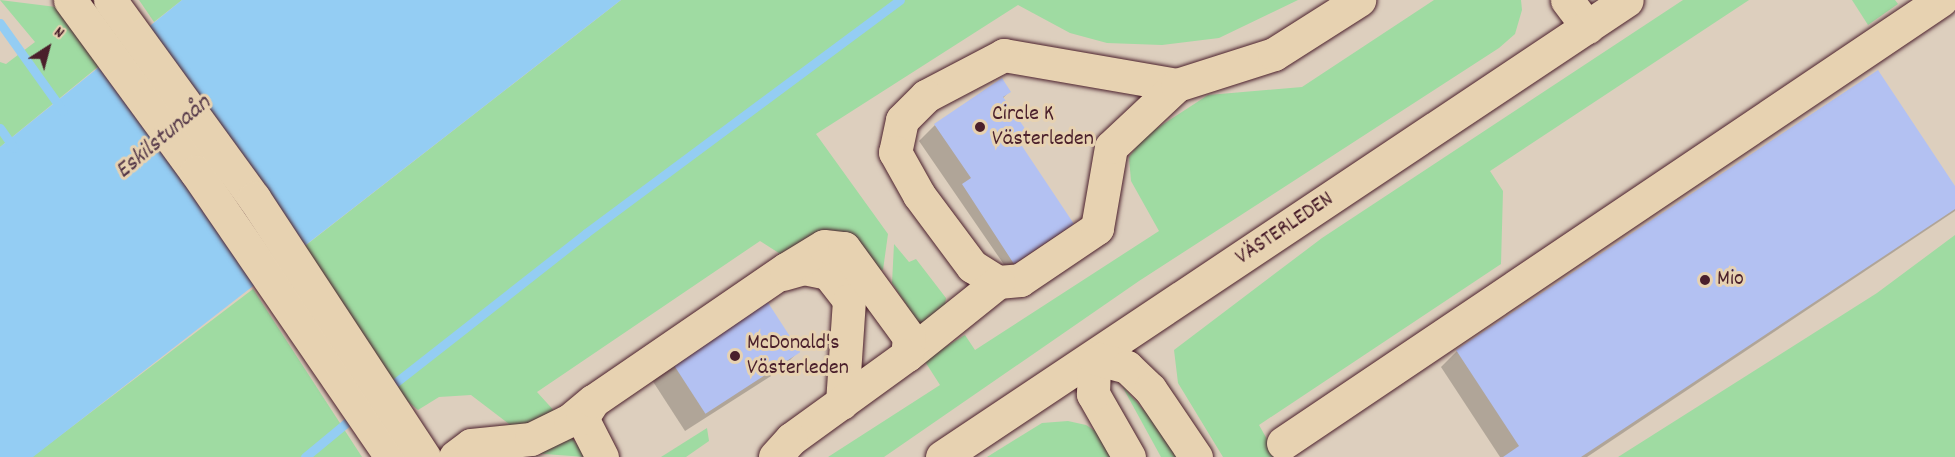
<!DOCTYPE html>
<meta charset="utf-8">
<style>
body{margin:0}
#map{position:relative;width:1955px;height:457px;overflow:hidden;background:#ddcfbe;font-family:Dekko,sans-serif}
div>[style]{position:absolute}
[style*='--x']{left:calc(var(--x)*1px);top:calc(var(--y)*1px);width:calc(var(--w)*1px);rotate:calc(var(--a)*1deg)}
.green>*{inset:0;background:#9fdba2}
.water>*{inset:0;background:#94cdf3}
.shadow>*{inset:0;background:#0003}
.stream>*{height:9px;margin:-4.5px;padding:0 4.5px;transform-origin:4.5px;border-radius:4.5px;background:#94cdf3}
.building>*{inset:0;background:#b3c1f2;transform-origin:0 0}
.roads{filter:drop-shadow(0 0 2px #4a1f2b) drop-shadow(0 0 2px #4a1f2b)}
.minor>*{height:33px;margin:-16.5px;padding:0 16.5px;transform-origin:16.5px;border-radius:16.5px;background:#e7d2b1}
.major>*{height:33px;margin:-16.5px;padding:0 16.5px;transform-origin:16.5px;border-radius:16.5px;background:#e7d2b1}
.highway>*{height:33px;margin:-16.5px;padding:0 16.5px;transform-origin:16.5px;border-radius:16.5px;background:#e7d2b1}
.dots>*{width:16px;height:16px;translate:-50% -50%;box-sizing:border-box;border:3px solid #e7d2b1;border-radius:50%}
span{translate:-50% -50%;white-space:nowrap;text-align:center;line-height:1.15;-webkit-text-stroke:6px #e7d2b1;paint-order:stroke}
.poi-label{font-size:22px;color:#4a1f2b}
.left{translate:0 -50%;text-align:left}
.street-label{font-size:22px;color:#4a1f2b}
.water-label{font-size:24px;color:#553949;font-style:italic}
.north{position:absolute;left:18px;top:18px;width:60px;height:60px;-webkit-text-stroke:4px #e7d2b1;paint-order:stroke;rotate:36deg;font-size:16px;font-weight:700;line-height:24px;text-align:center;color:#4a1f2b}
.north::after{content:'';display:block;margin:auto;width:21px;height:27px;background:#4a1f2b;clip-path:polygon(50% 0,100% 100%,50% 72%,0 100%)}
</style>
<div id="map">
<div class="green">
<i style="clip-path:polygon(0 0,56px 7px,99px 66px,0 147px,0 62px,6px 64px,35px 42px)"></i>
<i style="clip-path:polygon(139px 0,182px 0,154px 22px)"></i>
<i style="clip-path:polygon(621px 0,1298px 0,1219px 38px,1162px 45px,1107px 43px,1070px 33px,1018px 5px,816px 134px,888px 234px,883px 270px,785px 257px,760px 241px,537px 392px,557px 414px,518px 431px,471px 395px,439px 397px,418px 410px,400px 395px,301px 249px)"></i>
<i style="clip-path:polygon(1434px 0,1521px 0,1522px 10px,1515px 34px,1499px 48px,1139px 281px,884px 457px,828px 457px,940px 385px,924px 360px,965px 335px,975px 350px,1159px 231px,1131px 181px,1129px 157px,1145px 136px,1208px 95px,1302px 87px)"></i>
<i style="clip-path:polygon(1683px 0,1749px 0,1490px 171px,1503px 191px,1501px 264px,1259px 425px,1277px 457px,1223px 457px,1178px 383px,1174px 350px,1322px 238px)"></i>
<i style="clip-path:polygon(1852px 0,1895px 0,1898px 4px,1868px 25px)"></i>
<i style="clip-path:polygon(1955px 235px,1955px 457px,1618px 457px,1877px 293px)"></i>
<i style="clip-path:polygon(894px 244px,909px 262px,916px 259px,946px 298px,944px 312px,921px 327px,892px 283px)"></i>
<i style="clip-path:polygon(253px 289px,362px 457px,32px 457px)"></i>
<i style="clip-path:polygon(1122px 386px,1152px 419px,1178px 457px,1161px 457px)"></i>
<i style="clip-path:polygon(1068px 421px,1086px 425px,1106px 438px,1117px 457px,987px 457px,1042px 423px)"></i>
<i style="clip-path:polygon(707px 428px,709px 441px,686px 457px,661px 457px)"></i>
<i style="clip-path:polygon(567px 431px,586px 457px,530px 453px)"></i>
</div>
<div class="water">
<i style="clip-path:polygon(182px 0,621px 0,33px 457px,0 457px,0 147px)"></i>
</div>
<div class="shadow">
<i style="clip-path:polygon(1878px 73px,1955px 189px,1955px 211px,1587px 457px,1500px 457px,1441px 367px,1457px 351px)"></i>
<i style="clip-path:polygon(1009px 92px,1002px 99px,1024px 130px,1015px 139px,1066px 230px,1007px 269px,919px 141px,935px 125px)"></i>
<i style="clip-path:polygon(798px 352px,779px 371px,685px 431px,652px 380px,671px 361px)"></i>
</div>
<div class="stream">
<i style="--x:0;--y:23;--w:108;--a:54.4"></i>
<i style="--x:0;--y:128;--w:24;--a:55"></i>
<i style="--x:386;--y:390;--w:254;--a:-38.1"></i>
<i style="--x:586;--y:233;--w:391;--a:-36.6"></i>
<i style="--x:305;--y:457;--w:67;--a:-39.6"></i>
</div>
<div class="building">
<i style="clip-path:polygon(1878px 70px,1955px 186px,1955px 209px,1581px 457px,1503px 457px,1519px 446px,1456px 350px)"></i>
<i style="clip-path:polygon(1002px 78px,1011px 92px,1003px 97px,1026px 130px,1016px 137px,1074px 224px,1014px 264px,962px 184px,971px 178px,934px 124px)"></i>
<i style="left:767px;top:301px;width:61px;height:113px;rotate:57deg"></i>
</div>
<div class="roads">
<div class="minor">
<i style="--x:1567;--y:0;--w:34;--a:53"></i>
<i style="--x:1177;--y:85;--w:176;--a:-170.2"></i>
<i style="--x:1004;--y:55;--w:88;--a:152.3"></i>
<i style="--x:926;--y:96;--w:34;--a:135"></i>
<i style="--x:902;--y:120;--w:33;--a:102"></i>
<i style="--x:895;--y:152;--w:49;--a:60.8"></i>
<i style="--x:919;--y:195;--w:89;--a:53.3"></i>
<i style="--x:972;--y:266;--w:31;--a:32"></i>
<i style="--x:998;--y:282;--w:22;--a:-5"></i>
<i style="--x:1020;--y:280;--w:93;--a:-34"></i>
<i style="--x:1097;--y:228;--w:82;--a:-80.2"></i>
<i style="--x:1111;--y:147;--w:91;--a:-43.2"></i>
<i style="--x:1177;--y:85;--w:102;--a:-17.7"></i>
<i style="--x:1274;--y:54;--w:101;--a:-32.4"></i>
<i style="--x:783;--y:274;--w:22;--a:-16"></i>
<i style="--x:804;--y:268;--w:25;--a:12"></i>
<i style="--x:828;--y:273;--w:34;--a:52"></i>
<i style="--x:849;--y:300;--w:103;--a:93.9"></i>
<i style="--x:907;--y:355;--w:117;--a:-38.7"></i>
<i style="--x:1283;--y:443;--w:793;--a:-33.95"></i>
<i style="--x:455;--y:457;--w:20;--a:-37"></i>
<i style="--x:471;--y:445;--w:60;--a:-5.7"></i>
<i style="--x:531;--y:439;--w:43;--a:-26"></i>
<i style="--x:570;--y:420;--w:30;--a:-40"></i>
<i style="--x:602;--y:457;--w:44;--a:-117.1"></i>
<i style="--x:582;--y:418;--w:20;--a:-57"></i>
<i style="--x:593;--y:401;--w:234;--a:-34.4"></i>
<i style="--x:786;--y:269;--w:44;--a:-31.2"></i>
<i style="--x:824;--y:246;--w:20;--a:6"></i>
<i style="--x:844;--y:248;--w:110;--a:53.9"></i>
<i style="--x:909;--y:337;--w:18;--a:96"></i>
<i style="--x:907;--y:355;--w:143;--a:144.1"></i>
<i style="--x:791;--y:439;--w:24;--a:132"></i>
</div>
<div class="major">
<i style="--x:942;--y:457;--w:823;--a:-33.71"></i>
</div>
<div class="highway">
<i style="--x:70;--y:0;--w:213;--a:53.8"></i>
<i style="--x:196;--y:172;--w:345;--a:55.6"></i>
<i style="--x:110;--y:0;--w:245;--a:54"></i>
<i style="--x:254;--y:198;--w:310;--a:56.7"></i>
<i style="--x:1129;--y:457;--w:73;--a:-119.7"></i>
<i style="--x:1093;--y:394;--w:36;--a:-88"></i>
<i style="--x:1094;--y:358;--w:34;--a:15"></i>
<i style="--x:1127;--y:367;--w:32;--a:44"></i>
<i style="--x:1150;--y:389;--w:82;--a:55.9"></i>
</div>
</div>
<div class="dots">
<i style="left:980px;top:127px;background:#4a1f2b"></i>
<i style="left:1705px;top:280px;background:#4a1f2b"></i>
<i style="left:735px;top:356px;background:#4a1f2b"></i>
</div>
<div class="poi-label">
<span class="left" style="left:992px;top:127px">Circle K<br>Västerleden</span>
<span class="left" style="left:1717px;top:280px">Mio</span>
<span class="left" style="left:747px;top:356px">McDonald's<br>Västerleden</span>
</div>
<div class="street-label">
<span style="left:1285px;top:229px;rotate:-34deg">VÄSTERLEDEN</span>
</div>
<div class="water-label">
<span style="left:164px;top:138px;rotate:-40deg">Eskilstunaån</span>
</div>
<div class="north">N</div>
</div>
